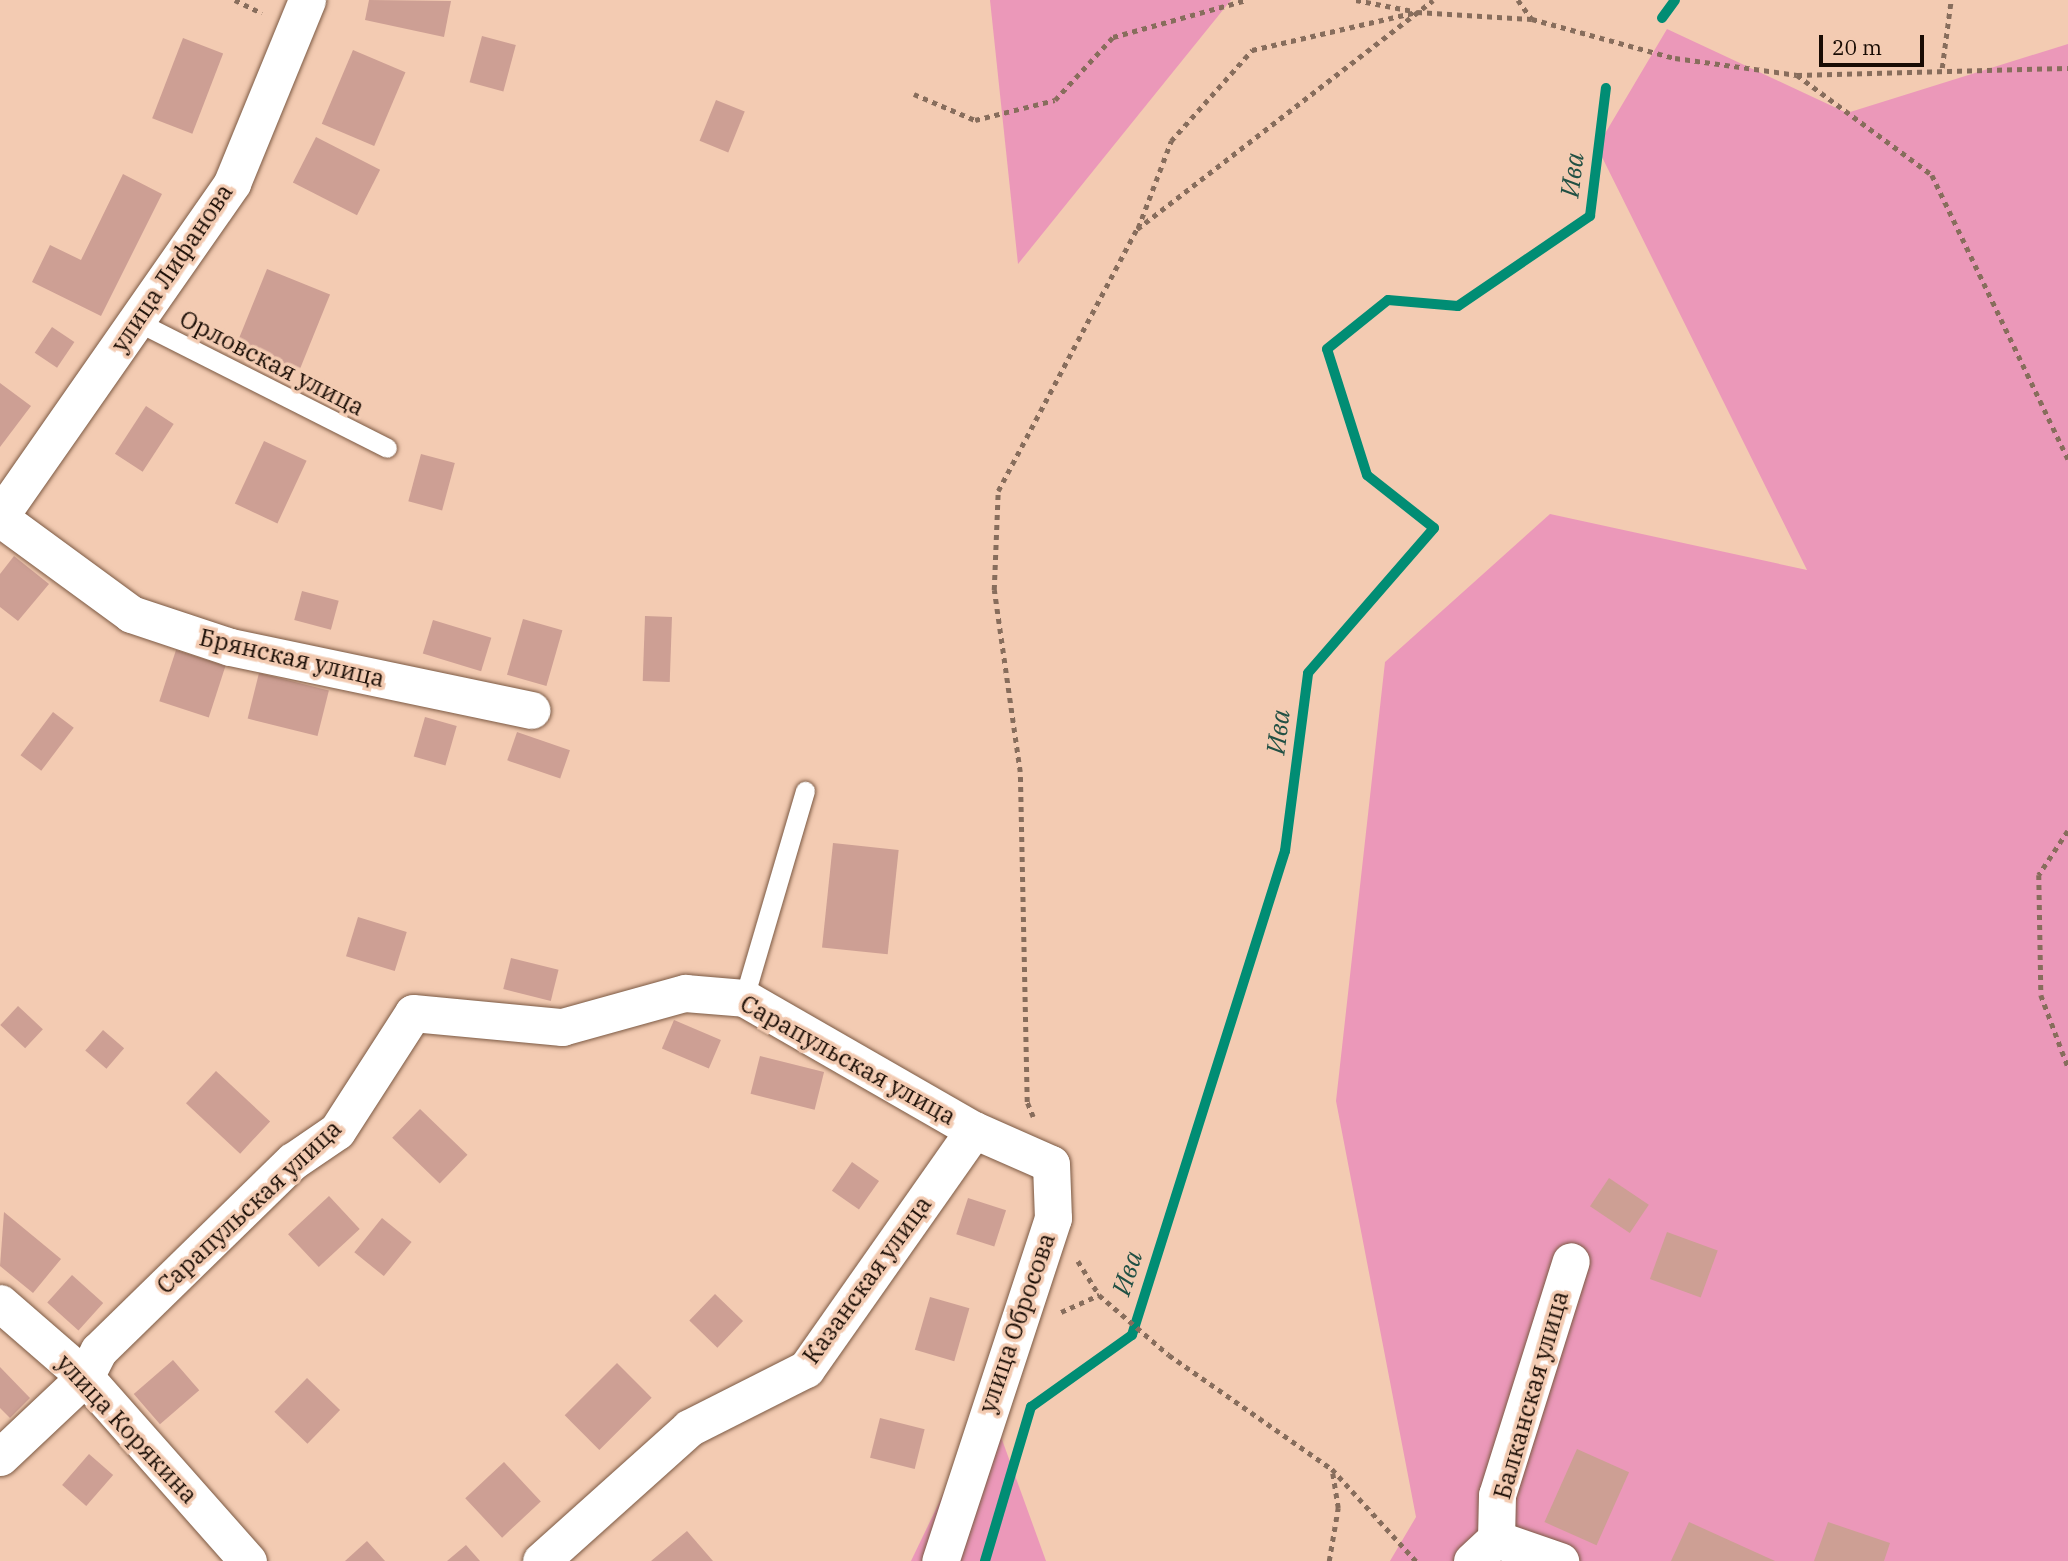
<!DOCTYPE html>
<meta charset="utf-8">
<style>
body{margin:0}
#map{position:relative;width:2068px;height:1561px;overflow:hidden;background:#f3cbb2;font-family:"IBM Plex Serif",serif}
div>[style]{position:absolute}
[style*='--x']{left:calc(var(--x)*1px);top:calc(var(--y)*1px);width:calc(var(--w)*1px);rotate:calc(var(--a)*1deg)}
.green>*{inset:0;background:#eb98b9}
.stream>*{height:10px;margin:-5px;padding:0 5px;transform-origin:5px;border-radius:5px;background:#018d74}
.building>*{inset:0;background:#cd9f94;transform-origin:0 0}
.path>*{height:4.5px;margin-top:-2.25px;transform-origin:0;background:repeating-linear-gradient(90deg,#876d5c 0 5px,transparent 0 10px)}
.roads{filter:drop-shadow(0 0 2px #7b5943) drop-shadow(0 0 2px #7b5943)}
.lane>*{height:19px;margin:-9.5px;padding:0 9.5px;transform-origin:9.5px;border-radius:9.5px;background:#fff}
.street>*{height:37px;margin:-18.5px;padding:0 18.5px;transform-origin:18.5px;border-radius:18.5px;background:#fff}
span{translate:-50% -50%;white-space:nowrap;text-align:center;line-height:1.15;-webkit-text-stroke:7px #f3cbb2;paint-order:stroke}
.street-label{font-size:24px;color:#190c04}
.water-label{font-size:26px;color:#215044;font-style:italic}
.scale{position:absolute;left:1819px;top:35px;width:105px;height:32px;box-sizing:border-box;border:4px solid #190c04;border-top:0;padding-left:9px;font-size:21px;line-height:24px;white-space:nowrap;color:#190c04;-webkit-text-stroke:5px #f3cbb2;paint-order:stroke}
</style>
<div id="map">
<div class="green">
<i style="clip-path:polygon(990px 0,1231px 0,1018px 264px)"></i>
<i style="clip-path:polygon(1667px 29px,1847px 113px,2068px 44px,2068px 1561px,1390px 1561px,1416px 1517px,1336px 1101px,1385px 662px,1550px 514px,1807px 570px,1597px 147px)"></i>
<i style="clip-path:polygon(988px 1401px,1046px 1561px,911px 1561px)"></i>
</div>
<div class="stream">
<i style="--x:1662;--y:18;--w:22;--a:-54"></i>
<i style="--x:985;--y:1561;--w:161;--a:-73.4"></i>
<i style="--x:1031;--y:1407;--w:124;--a:-35.5"></i>
<i style="--x:1132;--y:1335;--w:508;--a:-72.46"></i>
<i style="--x:1285;--y:851;--w:179;--a:-82.6"></i>
<i style="--x:1308;--y:673;--w:192;--a:-49"></i>
<i style="--x:1434;--y:528;--w:85;--a:-141.7"></i>
<i style="--x:1367;--y:475;--w:132;--a:-107.6"></i>
<i style="--x:1327;--y:349;--w:78;--a:-38.8"></i>
<i style="--x:1388;--y:300;--w:70;--a:4.9"></i>
<i style="--x:1458;--y:306;--w:160;--a:-34.3"></i>
<i style="--x:1590;--y:216;--w:129;--a:-82.9"></i>
</div>
<div class="building">
<i style="clip-path:polygon(369px 0,451px 1px,444px 37px,365px 20px)"></i>
<i style="left:482px;top:36px;width:35px;height:48px;rotate:15deg"></i>
<i style="left:183px;top:38px;width:43px;height:86px;rotate:21deg"></i>
<i style="left:353px;top:50px;width:57px;height:80px;rotate:23deg"></i>
<i style="left:716px;top:100px;width:31px;height:44px;rotate:22deg"></i>
<i style="left:316px;top:137px;width:72px;height:51px;rotate:27deg"></i>
<i style="clip-path:polygon(123px 174px,162px 194px,101px 316px,32px 282px,50px 245px,81px 260px)"></i>
<i style="left:267px;top:269px;width:68px;height:86px;rotate:22deg"></i>
<i style="left:52px;top:327px;width:27px;height:31px;rotate:34deg"></i>
<i style="clip-path:polygon(0 383px,31px 406px,0 447px)"></i>
<i style="left:146px;top:406px;width:33px;height:57px;rotate:33deg"></i>
<i style="left:264px;top:441px;width:47px;height:69px;rotate:25deg"></i>
<i style="left:421px;top:454px;width:35px;height:49px;rotate:15deg"></i>
<i style="clip-path:polygon(14px 556px,49px 584px,18px 621px,0 607px,0 574px)"></i>
<i style="left:302px;top:591px;width:38px;height:30px;rotate:15deg"></i>
<i style="left:645px;top:616px;width:27px;height:65px;rotate:2deg"></i>
<i style="left:523px;top:619px;width:41px;height:58px;rotate:16deg"></i>
<i style="left:433px;top:620px;width:61px;height:35px;rotate:17deg"></i>
<i style="left:176px;top:650px;width:52px;height:54px;rotate:18deg"></i>
<i style="left:259px;top:673px;width:72px;height:47px;rotate:14deg"></i>
<i style="left:53px;top:712px;width:26px;height:54px;rotate:37deg"></i>
<i style="left:425px;top:717px;width:33px;height:41px;rotate:16deg"></i>
<i style="left:517px;top:732px;width:56px;height:30px;rotate:19deg"></i>
<i style="left:833px;top:843px;width:66px;height:105px;rotate:6deg"></i>
<i style="left:358px;top:917px;width:51px;height:41px;rotate:17deg"></i>
<i style="left:511px;top:958px;width:49px;height:32px;rotate:14deg"></i>
<i style="left:18px;top:1006px;width:34px;height:26px;rotate:43deg"></i>
<i style="left:674px;top:1020px;width:51px;height:31px;rotate:23deg"></i>
<i style="left:103px;top:1030px;width:28px;height:27px;rotate:41deg"></i>
<i style="left:760px;top:1056px;width:66px;height:39px;rotate:14deg"></i>
<i style="left:216px;top:1071px;width:74px;height:44px;rotate:43deg"></i>
<i style="left:420px;top:1109px;width:66px;height:40px;rotate:44deg"></i>
<i style="left:852px;top:1162px;width:33px;height:35px;rotate:35deg"></i>
<i style="left:1609px;top:1178px;width:48px;height:34px;rotate:34deg"></i>
<i style="left:329px;top:1196px;width:45px;height:56px;rotate:47deg"></i>
<i style="left:968px;top:1198px;width:40px;height:38px;rotate:18deg"></i>
<i style="clip-path:polygon(4px 1212px,61px 1259px,33px 1293px,0 1266px)"></i>
<i style="left:382px;top:1218px;width:38px;height:44px;rotate:39deg"></i>
<i style="left:1667px;top:1232px;width:54px;height:50px;rotate:20deg"></i>
<i style="left:72px;top:1275px;width:42px;height:37px;rotate:42deg"></i>
<i style="left:715px;top:1294px;width:39px;height:37px;rotate:44deg"></i>
<i style="left:930px;top:1297px;width:41px;height:55px;rotate:16deg"></i>
<i style="left:173px;top:1360px;width:40px;height:52px;rotate:49deg"></i>
<i style="left:617px;top:1363px;width:49px;height:74px;rotate:45deg"></i>
<i style="clip-path:polygon(0 1367px,30px 1398px,10px 1418px,0 1408px)"></i>
<i style="left:307px;top:1378px;width:46px;height:47px;rotate:44deg"></i>
<i style="left:880px;top:1418px;width:46px;height:41px;rotate:14deg"></i>
<i style="left:1577px;top:1449px;width:57px;height:80px;rotate:24deg"></i>
<i style="left:89px;top:1454px;width:32px;height:41px;rotate:41deg"></i>
<i style="left:504px;top:1462px;width:54px;height:53px;rotate:47deg"></i>
<i style="clip-path:polygon(1689px 1522px,1775px 1561px,1671px 1561px)"></i>
<i style="clip-path:polygon(1828px 1522px,1890px 1543px,1884px 1561px,1814px 1561px)"></i>
<i style="clip-path:polygon(687px 1531px,713px 1561px,651px 1561px)"></i>
<i style="clip-path:polygon(367px 1541px,385px 1561px,345px 1561px)"></i>
<i style="clip-path:polygon(466px 1545px,480px 1561px,447px 1561px)"></i>
</div>
<div class="path">
<i style="--x:235;--y:0;--w:30;--a:26"></i>
<i style="--x:1356;--y:0;--w:58;--a:10.9"></i>
<i style="--x:1518;--y:0;--w:24;--a:54"></i>
<i style="--x:1532;--y:19;--w:148;--a:15.3"></i>
<i style="--x:1675;--y:58;--w:123;--a:7.9"></i>
<i style="--x:1797;--y:75;--w:168;--a:36.5"></i>
<i style="--x:1932;--y:175;--w:315;--a:64.4"></i>
<i style="--x:1942;--y:68;--w:69;--a:-82.5"></i>
<i style="--x:1797;--y:75;--w:271;--a:-1.5"></i>
<i style="--x:914;--y:94;--w:66;--a:23.1"></i>
<i style="--x:975;--y:120;--w:82;--a:-14"></i>
<i style="--x:1055;--y:100;--w:86;--a:-47.4"></i>
<i style="--x:1113;--y:37;--w:138;--a:-15.5"></i>
<i style="--x:1138;--y:228;--w:93;--a:-69.2"></i>
<i style="--x:1171;--y:141;--w:122;--a:-48.3"></i>
<i style="--x:1252;--y:50;--w:169;--a:-13"></i>
<i style="--x:1417;--y:12;--w:115;--a:3.5"></i>
<i style="--x:2068;--y:831;--w:53;--a:123.4"></i>
<i style="--x:2039;--y:875;--w:120;--a:89"></i>
<i style="--x:2041;--y:995;--w:77;--a:69.4"></i>
<i style="--x:1033;--y:1117;--w:16;--a:-112"></i>
<i style="--x:1027;--y:1102;--w:330;--a:-91.2"></i>
<i style="--x:1020;--y:772;--w:184;--a:-98.1"></i>
<i style="--x:994;--y:590;--w:99;--a:-87.7"></i>
<i style="--x:998;--y:491;--w:297;--a:-62.1"></i>
<i style="--x:1137;--y:229;--w:374;--a:-37.7"></i>
<i style="--x:1078;--y:1261;--w:40;--a:58"></i>
<i style="--x:1099;--y:1295;--w:92;--a:40.6"></i>
<i style="--x:1169;--y:1355;--w:199;--a:35"></i>
<i style="--x:1332;--y:1469;--w:125;--a:47.6"></i>
<i style="--x:1061;--y:1312;--w:42;--a:-24.1"></i>
<i style="--x:1329;--y:1561;--w:54;--a:-80.4"></i>
<i style="--x:1338;--y:1508;--w:38;--a:-99"></i>
</div>
<div class="roads">
<div class="lane">
<i style="--x:136;--y:321;--w:281;--a:26.8"></i>
<i style="--x:744;--y:998;--w:216;--a:-73.6"></i>
</div>
<div class="street">
<i style="--x:0;--y:516;--w:406;--a:-55.1"></i>
<i style="--x:232;--y:183;--w:198;--a:-67.7"></i>
<i style="--x:0;--y:518;--w:162;--a:36.2"></i>
<i style="--x:131;--y:614;--w:104;--a:18.4"></i>
<i style="--x:230;--y:647;--w:308;--a:11.8"></i>
<i style="--x:0;--y:1303;--w:113;--a:41"></i>
<i style="--x:85;--y:1377;--w:246;--a:48.5"></i>
<i style="--x:0;--y:1457;--w:117;--a:-43.3"></i>
<i style="--x:85;--y:1377;--w:30;--a:-63"></i>
<i style="--x:99;--y:1350;--w:271;--a:-44.3"></i>
<i style="--x:293;--y:1161;--w:53;--a:-34.3"></i>
<i style="--x:337;--y:1131;--w:140;--a:-57.2"></i>
<i style="--x:413;--y:1013;--w:150;--a:5.4"></i>
<i style="--x:562;--y:1027;--w:128;--a:-15.5"></i>
<i style="--x:685;--y:993;--w:59;--a:4.8"></i>
<i style="--x:744;--y:998;--w:265;--a:29.9"></i>
<i style="--x:974;--y:1130;--w:84;--a:23.8"></i>
<i style="--x:1051;--y:1164;--w:54;--a:87.9"></i>
<i style="--x:1053;--y:1218;--w:361;--a:108.2"></i>
<i style="--x:1496;--y:1539;--w:68;--a:19"></i>
<i style="--x:541;--y:1561;--w:199;--a:-41.9"></i>
<i style="--x:689;--y:1428;--w:131;--a:-26.8"></i>
<i style="--x:806;--y:1369;--w:292;--a:-54.9"></i>
<i style="--x:1472;--y:1561;--w:33;--a:-43"></i>
<i style="--x:1496;--y:1539;--w:44;--a:-88.7"></i>
<i style="--x:1497;--y:1495;--w:245;--a:-72.5"></i>
</div>
</div>
<div class="street-label">
<span style="left:172px;top:268px;rotate:-56deg">улица Лифанова</span>
<span style="left:272px;top:363px;rotate:27deg">Орловская улица</span>
<span style="left:292px;top:658px;rotate:13deg">Брянская улица</span>
<span style="left:848px;top:1060px;rotate:29deg">Сарапульская улица</span>
<span style="left:249px;top:1207px;rotate:-43deg">Сарапульская улица</span>
<span style="left:867px;top:1280px;rotate:-54deg">Казанская улица</span>
<span style="left:1017px;top:1323px;rotate:-71deg">улица Обросова</span>
<span style="left:1531px;top:1395px;rotate:-74deg">Балканская улица</span>
<span style="left:127px;top:1429px;rotate:47deg">улица Корякина</span>
</div>
<div class="water-label">
<span style="left:1572px;top:175px;rotate:-83deg">Ива</span>
<span style="left:1278px;top:732px;rotate:-83deg">Ива</span>
<span style="left:1127px;top:1273px;rotate:-72deg">Ива</span>
</div>
<div class="scale">20 m</div>
</div>
